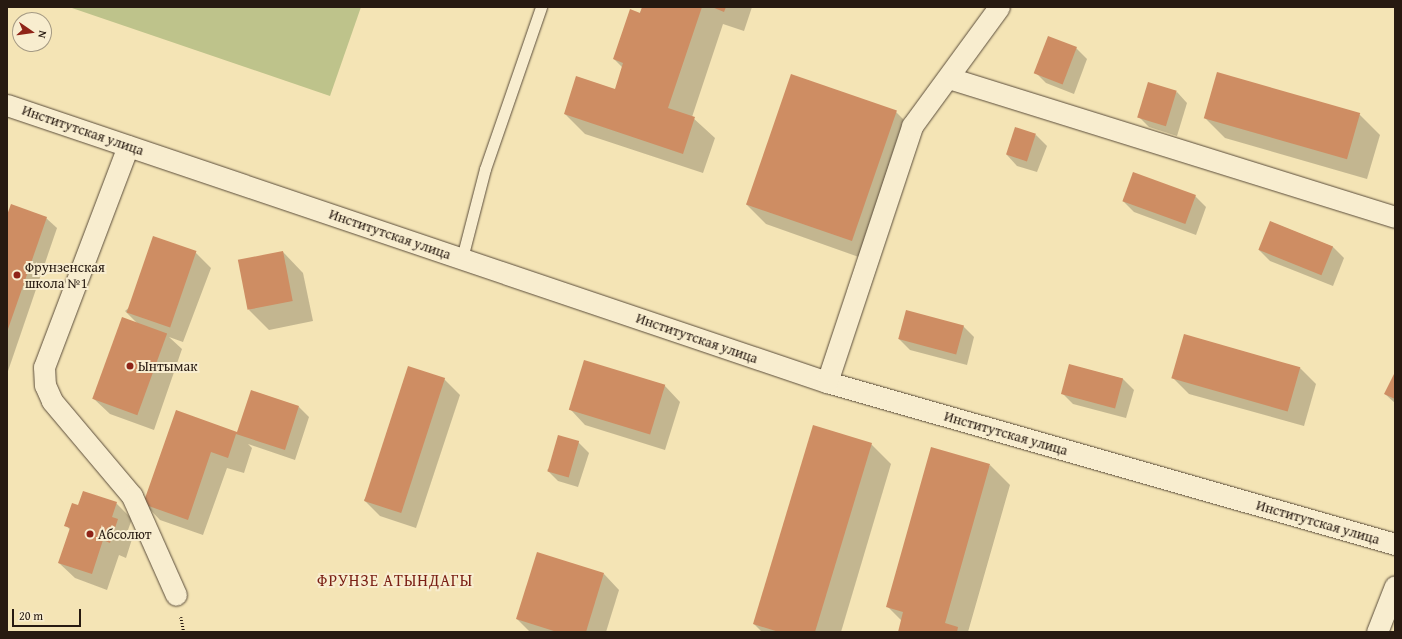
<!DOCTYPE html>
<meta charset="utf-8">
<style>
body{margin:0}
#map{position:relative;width:1402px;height:639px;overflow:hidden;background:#f4e4b5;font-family:"Gentium Book Plus",serif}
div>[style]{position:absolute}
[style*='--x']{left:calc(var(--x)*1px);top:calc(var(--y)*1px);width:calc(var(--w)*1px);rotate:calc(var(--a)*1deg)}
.green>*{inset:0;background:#bec38b}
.shadow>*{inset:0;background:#0003}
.building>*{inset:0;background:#ce8d63;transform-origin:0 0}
.path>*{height:2.5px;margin-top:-1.25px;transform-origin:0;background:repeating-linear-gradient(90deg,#271a11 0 1px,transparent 0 3px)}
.roads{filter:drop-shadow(0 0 1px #5a4c3a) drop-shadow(0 0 1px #5a4c3a)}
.lane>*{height:11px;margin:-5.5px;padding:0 5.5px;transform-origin:5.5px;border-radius:5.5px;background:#f8edcf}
.street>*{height:21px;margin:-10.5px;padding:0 10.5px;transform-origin:10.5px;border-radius:10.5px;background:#f8edcf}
.dots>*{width:11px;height:11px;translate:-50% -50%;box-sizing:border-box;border:2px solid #f8edcf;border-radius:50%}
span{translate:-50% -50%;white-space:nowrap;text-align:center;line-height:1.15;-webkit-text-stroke:4px #f8edcf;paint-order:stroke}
.street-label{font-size:14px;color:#271a11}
.poi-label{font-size:14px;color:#271a11}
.left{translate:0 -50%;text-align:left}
.quarter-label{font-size:16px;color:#7a1f14;letter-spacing:1px}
.frame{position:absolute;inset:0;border:8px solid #271a11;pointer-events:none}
.north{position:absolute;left:12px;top:12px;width:40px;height:40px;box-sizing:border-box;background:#f8edcf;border:1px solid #a49983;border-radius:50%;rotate:103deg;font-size:11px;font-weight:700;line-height:16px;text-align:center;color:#271a11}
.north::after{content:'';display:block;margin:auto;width:14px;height:18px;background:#8f2418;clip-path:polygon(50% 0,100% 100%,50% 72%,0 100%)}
.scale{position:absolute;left:12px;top:609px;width:69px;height:18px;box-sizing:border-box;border:2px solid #271a11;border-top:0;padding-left:5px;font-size:12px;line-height:14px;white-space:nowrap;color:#271a11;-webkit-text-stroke:3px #f8edcf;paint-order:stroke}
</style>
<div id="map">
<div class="green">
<i style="clip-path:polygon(69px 7px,361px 7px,330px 96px)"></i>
</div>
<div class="shadow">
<i style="clip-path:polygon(643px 7px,752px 7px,744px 31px,723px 24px,692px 117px,715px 138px,703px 173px,585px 134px,565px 114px,615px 91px,623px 68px,614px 59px)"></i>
<i style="clip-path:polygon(1076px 48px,1087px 59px,1074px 94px,1046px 83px,1035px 72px)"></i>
<i style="clip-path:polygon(1218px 74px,1360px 115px,1380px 135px,1367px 179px,1225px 138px,1205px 118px)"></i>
<i style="clip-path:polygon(1177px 92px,1187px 103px,1177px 136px,1149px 127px,1138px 116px)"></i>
<i style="clip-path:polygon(896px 112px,916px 132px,870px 261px,766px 224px,746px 204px)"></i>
<i style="clip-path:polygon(1036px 135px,1047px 146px,1037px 172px,1017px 166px,1007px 155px)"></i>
<i style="clip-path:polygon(1195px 196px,1206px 207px,1196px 235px,1134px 212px,1123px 201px)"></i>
<i style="clip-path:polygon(7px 218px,46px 218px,57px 228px,7px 374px)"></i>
<i style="clip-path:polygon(1271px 222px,1333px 247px,1344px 258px,1333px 286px,1270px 261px,1259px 250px)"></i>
<i style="clip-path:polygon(195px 252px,211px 268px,183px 342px,169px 337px,182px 349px,154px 430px,110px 414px,94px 399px,137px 323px,125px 311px)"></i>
<i style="clip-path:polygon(283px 252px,303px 273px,313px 321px,269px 330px,249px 310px)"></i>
<i style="clip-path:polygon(963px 326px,974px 337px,967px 365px,910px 350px,899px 339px)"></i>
<i style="clip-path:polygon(1185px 335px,1300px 368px,1316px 384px,1304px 426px,1189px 394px,1173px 378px)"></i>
<i style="clip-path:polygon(1070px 365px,1123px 379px,1134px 390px,1126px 418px,1073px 404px,1062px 393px)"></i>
<i style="clip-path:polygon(1395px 374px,1395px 403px,1385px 394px)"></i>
<i style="clip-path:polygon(444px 379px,460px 395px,416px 528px,380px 516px,364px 500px)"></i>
<i style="clip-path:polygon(665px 386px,680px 402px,665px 450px,585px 425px,570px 409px)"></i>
<i style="clip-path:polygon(299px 407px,309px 417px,295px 460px,248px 444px,252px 448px,244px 473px,227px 468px,203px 535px,160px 520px,145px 504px,177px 412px,236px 433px)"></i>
<i style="clip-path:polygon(578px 442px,589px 453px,578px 487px,558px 481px,547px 470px)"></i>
<i style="clip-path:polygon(871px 444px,891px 464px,841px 632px,762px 632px,754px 624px)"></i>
<i style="clip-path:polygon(990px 465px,1010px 485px,968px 632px,899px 632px,902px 621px,887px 606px)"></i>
<i style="clip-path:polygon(116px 503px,132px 519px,128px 530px,133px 536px,126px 558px,119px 555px,107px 590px,75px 578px,59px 563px,70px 530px,66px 525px,79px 507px)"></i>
<i style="clip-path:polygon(604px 574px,619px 590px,606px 632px,530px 632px,517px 619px)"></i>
</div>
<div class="building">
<i style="clip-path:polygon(642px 7px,702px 7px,668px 108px,695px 117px,683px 154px,564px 114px,576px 76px,615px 89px,623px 63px,613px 59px,630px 9px,640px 13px)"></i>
<i style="clip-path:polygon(712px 7px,726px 7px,724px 12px)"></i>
<i style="left:1048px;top:36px;width:31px;height:40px;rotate:21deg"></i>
<i style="left:1217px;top:72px;width:149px;height:48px;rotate:16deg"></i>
<i style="left:791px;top:74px;width:112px;height:138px;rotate:19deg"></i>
<i style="left:1148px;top:82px;width:30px;height:37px;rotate:17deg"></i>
<i style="left:1015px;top:127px;width:22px;height:29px;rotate:18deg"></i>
<i style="left:1133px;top:172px;width:67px;height:31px;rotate:20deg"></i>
<i style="clip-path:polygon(11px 204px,47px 217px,7px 332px,7px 215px)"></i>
<i style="left:1270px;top:221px;width:68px;height:31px;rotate:22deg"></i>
<i style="left:153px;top:236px;width:46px;height:81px;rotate:19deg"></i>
<i style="left:283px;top:251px;width:51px;height:46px;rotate:79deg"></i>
<i style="left:906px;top:310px;width:60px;height:30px;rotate:15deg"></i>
<i style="left:122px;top:317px;width:48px;height:87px;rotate:20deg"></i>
<i style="left:1184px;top:334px;width:121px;height:46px;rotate:16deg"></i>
<i style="left:584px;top:360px;width:85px;height:52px;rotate:17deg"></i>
<i style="left:1069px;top:364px;width:56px;height:31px;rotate:15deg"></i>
<i style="left:408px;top:366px;width:39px;height:142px;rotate:18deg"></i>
<i style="clip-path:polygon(1395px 372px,1395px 399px,1384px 394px)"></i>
<i style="clip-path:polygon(251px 390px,299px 406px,285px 450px,236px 434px,228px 458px,211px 452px,188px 520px,143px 504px,176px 410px,237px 432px)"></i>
<i style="clip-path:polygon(813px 425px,872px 443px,815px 632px,779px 632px,753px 624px)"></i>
<i style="left:558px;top:435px;width:22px;height:38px;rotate:16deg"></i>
<i style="clip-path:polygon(931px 447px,990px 464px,945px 623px,958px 627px,957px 632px,898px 632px,903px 612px,886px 607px)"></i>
<i style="clip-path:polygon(83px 491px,117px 502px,112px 517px,118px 519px,110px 543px,103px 540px,92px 574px,58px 563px,70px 528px,64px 526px,72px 503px,78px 505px)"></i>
<i style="clip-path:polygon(537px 552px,604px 573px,586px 632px,557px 632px,516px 619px)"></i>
</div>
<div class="path">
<i style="--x:181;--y:617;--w:15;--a:79"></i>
</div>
<div class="roads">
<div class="lane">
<i style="--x:462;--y:258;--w:92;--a:-75.5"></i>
<i style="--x:485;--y:169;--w:171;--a:-70.9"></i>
</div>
<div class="street">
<i style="--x:949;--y:78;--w:467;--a:17.3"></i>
<i style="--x:7;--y:105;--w:866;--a:18.67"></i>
<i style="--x:827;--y:382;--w:591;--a:15.92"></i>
<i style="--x:128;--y:146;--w:236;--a:110.8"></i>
<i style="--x:44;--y:367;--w:18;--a:87"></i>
<i style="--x:45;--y:385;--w:17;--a:66"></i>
<i style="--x:52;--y:401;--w:124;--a:49.9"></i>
<i style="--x:132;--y:496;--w:108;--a:66"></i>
<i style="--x:827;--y:382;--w:270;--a:-71.6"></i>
<i style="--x:912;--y:126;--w:147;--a:-53.8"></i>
<i style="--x:1377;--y:632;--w:49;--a:-68.6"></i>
</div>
</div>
<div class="dots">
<i style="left:17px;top:275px;background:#8f2418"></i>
<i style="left:130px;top:366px;background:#8f2418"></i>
<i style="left:90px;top:534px;background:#8f2418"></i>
</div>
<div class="street-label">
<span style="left:83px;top:130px;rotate:19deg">Институтская улица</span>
<span style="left:390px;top:234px;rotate:19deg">Институтская улица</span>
<span style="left:697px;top:338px;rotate:19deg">Институтская улица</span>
<span style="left:1006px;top:433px;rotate:16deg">Институтская улица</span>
<span style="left:1318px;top:522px;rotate:16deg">Институтская улица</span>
</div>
<div class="poi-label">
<span class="left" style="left:25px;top:275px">Фрунзенская<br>школа №1</span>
<span class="left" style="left:138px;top:366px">Ынтымак</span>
<span class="left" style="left:98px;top:534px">Абсолют</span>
</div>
<div class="quarter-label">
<span style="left:395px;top:580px">ФРУНЗЕ АТЫНДАГЫ</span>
</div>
<div class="frame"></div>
<div class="north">N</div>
<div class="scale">20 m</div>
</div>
